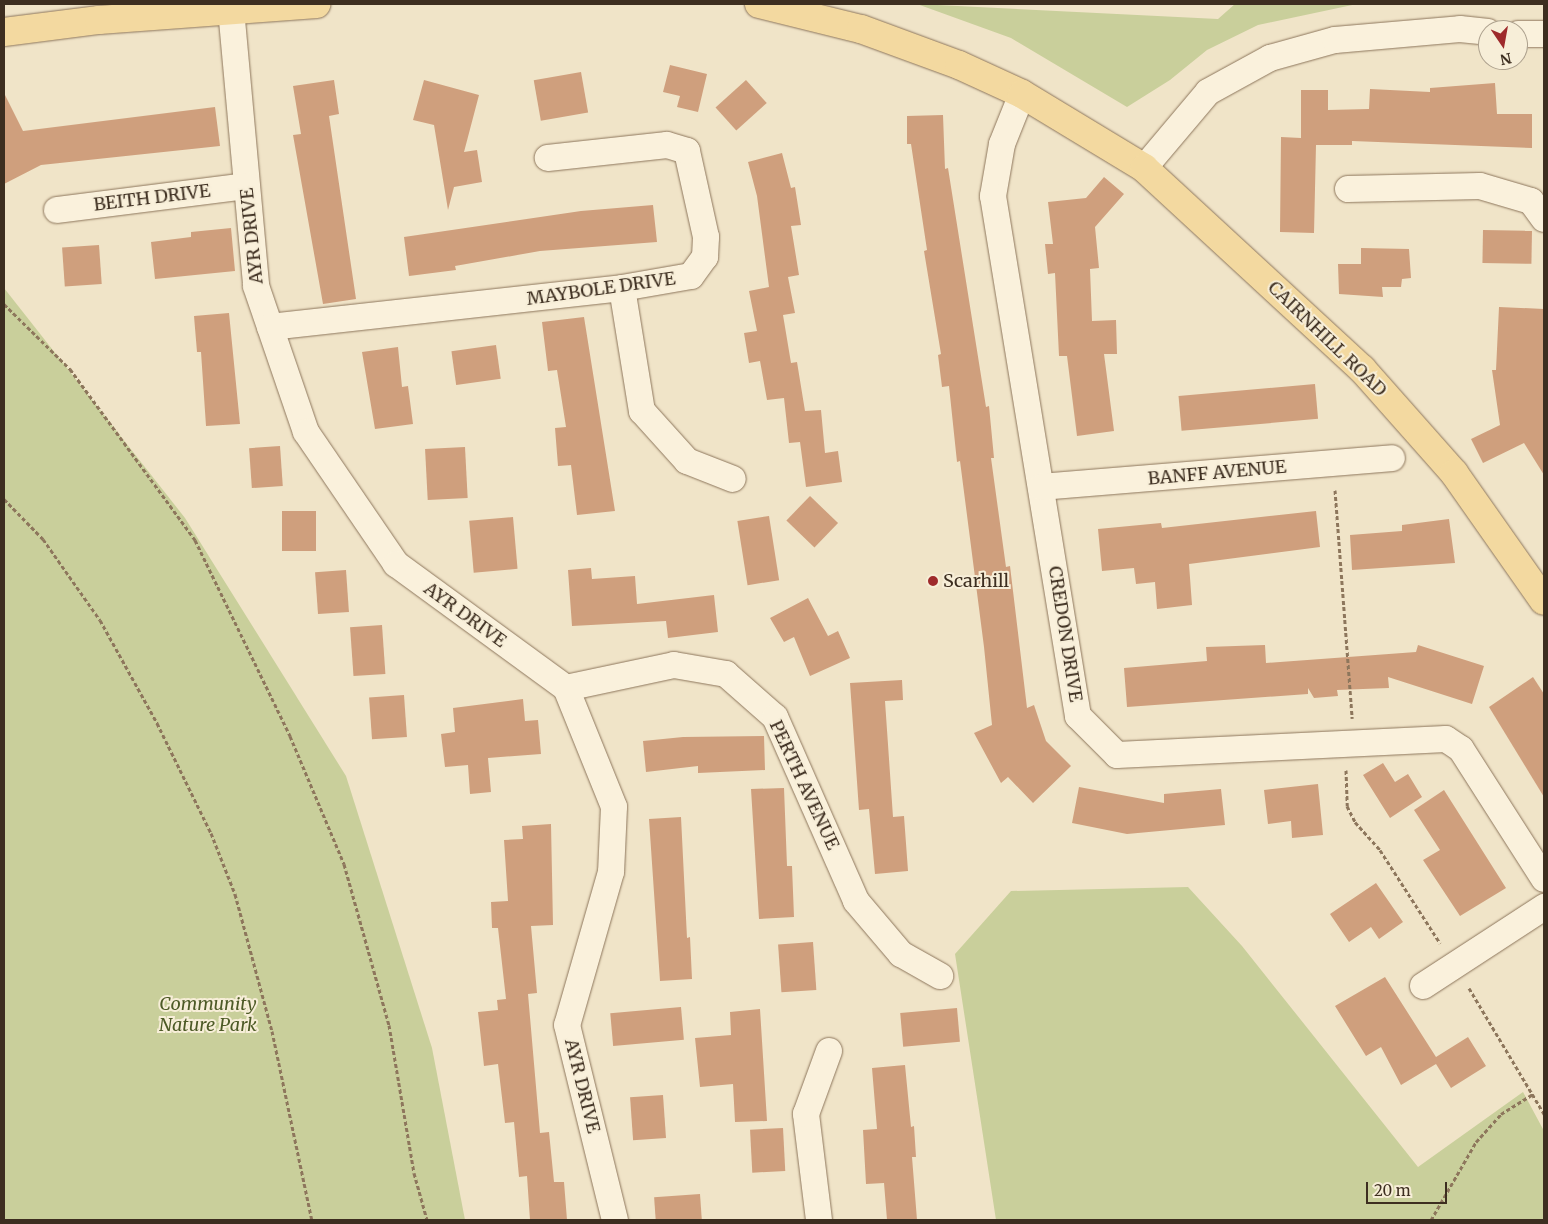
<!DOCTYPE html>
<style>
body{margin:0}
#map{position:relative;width:1548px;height:1224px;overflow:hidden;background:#f0e4c8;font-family:Merriweather,serif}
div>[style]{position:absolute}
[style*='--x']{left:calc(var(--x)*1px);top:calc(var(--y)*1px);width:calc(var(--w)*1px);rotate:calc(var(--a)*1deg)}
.green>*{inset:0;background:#c9cf9b}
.building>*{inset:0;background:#cf9f7d;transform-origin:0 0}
.path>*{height:3px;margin-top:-1.5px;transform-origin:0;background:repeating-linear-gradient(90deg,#8d765c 0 4px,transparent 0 6.5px)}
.roads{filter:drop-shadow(0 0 1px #8d765c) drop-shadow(0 0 1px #8d765c)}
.minor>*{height:26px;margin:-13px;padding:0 13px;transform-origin:13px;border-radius:13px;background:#faf1dc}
.major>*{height:28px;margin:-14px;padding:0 14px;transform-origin:14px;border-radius:14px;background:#f3d9a0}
.dots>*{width:14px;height:14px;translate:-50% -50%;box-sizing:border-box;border:2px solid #f7eed8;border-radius:50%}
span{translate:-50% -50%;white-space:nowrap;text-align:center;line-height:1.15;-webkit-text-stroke:4px #f7eed8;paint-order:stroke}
.street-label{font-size:18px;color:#3d2e20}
.poi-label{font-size:18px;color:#3d2e20}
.left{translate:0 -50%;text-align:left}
.park-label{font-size:18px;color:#4d5a26;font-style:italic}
.frame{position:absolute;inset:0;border:5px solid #3d2e20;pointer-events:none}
.north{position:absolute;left:1478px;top:20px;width:50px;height:50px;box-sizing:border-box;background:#f7eed8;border:1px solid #ada18e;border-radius:50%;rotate:168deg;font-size:14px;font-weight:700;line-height:20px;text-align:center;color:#3d2e20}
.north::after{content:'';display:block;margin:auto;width:18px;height:22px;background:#9e2a2b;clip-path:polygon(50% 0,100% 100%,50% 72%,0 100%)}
.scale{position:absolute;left:1366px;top:1182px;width:81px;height:22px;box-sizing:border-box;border:2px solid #3d2e20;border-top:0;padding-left:6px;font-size:15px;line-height:18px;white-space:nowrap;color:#3d2e20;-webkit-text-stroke:4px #f7eed8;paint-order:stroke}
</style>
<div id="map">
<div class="green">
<i style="clip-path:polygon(917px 4px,1218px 19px,1235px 4px,1357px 4px,1258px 25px,1207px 50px,1170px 80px,1127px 107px,1011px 38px)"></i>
<i style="clip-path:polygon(4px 288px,185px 518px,346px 776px,432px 1048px,465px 1220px,4px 1220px)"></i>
<i style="clip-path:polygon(1188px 887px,1242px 946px,1418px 1167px,1523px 1092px,1544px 1131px,1544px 1220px,996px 1220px,955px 954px,1011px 891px)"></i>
</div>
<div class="building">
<i style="clip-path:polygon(670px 65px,707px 74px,698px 112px,677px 107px,680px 96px,663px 92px)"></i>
<i style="left:581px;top:72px;width:41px;height:48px;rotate:80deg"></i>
<i style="clip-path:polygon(334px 80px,339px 114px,329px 116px,356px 299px,323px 304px,293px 135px,301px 134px,293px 86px)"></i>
<i style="clip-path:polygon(424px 80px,479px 95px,464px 152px,477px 150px,482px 182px,454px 187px,448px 210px,434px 125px,413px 120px)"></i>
<i style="left:746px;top:80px;width:31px;height:41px;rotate:48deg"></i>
<i style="clip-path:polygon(1495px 83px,1497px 114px,1532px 114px,1532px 148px,1352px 141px,1352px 145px,1316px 145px,1314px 233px,1280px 232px,1281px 137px,1301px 138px,1301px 90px,1328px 90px,1328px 110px,1369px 109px,1370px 89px,1430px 92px,1430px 88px)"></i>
<i style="clip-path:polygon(4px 93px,23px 131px,215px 107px,220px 146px,41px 165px,4px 184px)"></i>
<i style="clip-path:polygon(943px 115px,945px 169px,948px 168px,986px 407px,989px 406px,994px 458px,991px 458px,1006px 567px,1010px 566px,1027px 708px,1034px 705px,1046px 741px,1071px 766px,1033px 803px,1008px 777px,1001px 783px,974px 733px,992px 725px,984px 647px,960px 461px,957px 462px,949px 386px,942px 387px,938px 355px,941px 354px,924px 251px,927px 250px,911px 144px,907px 144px,907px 116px)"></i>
<i style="clip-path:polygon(782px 153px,791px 188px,795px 187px,801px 225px,791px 226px,799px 275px,788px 277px,795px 313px,783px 315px,791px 363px,797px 362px,805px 411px,821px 410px,825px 453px,838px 451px,842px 482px,806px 487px,800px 442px,789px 443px,784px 398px,767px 400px,760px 361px,749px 363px,744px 333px,757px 331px,749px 291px,769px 287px,757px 196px,748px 162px)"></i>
<i style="clip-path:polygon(1104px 177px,1124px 194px,1095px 227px,1099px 268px,1090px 269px,1092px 321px,1116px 320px,1117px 354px,1104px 354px,1114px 431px,1077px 436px,1067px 356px,1059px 356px,1055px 273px,1048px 274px,1045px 244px,1053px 244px,1048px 202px,1086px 198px)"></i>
<i style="clip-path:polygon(653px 205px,657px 242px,540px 251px,455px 266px,456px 270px,409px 276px,404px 237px,581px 211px)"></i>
<i style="clip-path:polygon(231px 228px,235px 271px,155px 279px,151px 242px,191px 237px,191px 232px)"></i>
<i style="left:1483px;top:230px;width:49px;height:33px;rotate:1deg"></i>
<i style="left:99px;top:245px;width:39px;height:37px;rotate:86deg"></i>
<i style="clip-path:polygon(1361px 248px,1409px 249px,1411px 278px,1402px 279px,1401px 287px,1382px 287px,1383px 297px,1339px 294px,1338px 264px,1361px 264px)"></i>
<i style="clip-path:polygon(1499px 307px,1544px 309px,1544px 475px,1524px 443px,1483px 463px,1471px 439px,1500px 425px,1492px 370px,1496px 370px)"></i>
<i style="clip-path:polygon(229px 313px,240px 424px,206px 426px,201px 352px,197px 352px,194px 316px)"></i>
<i style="clip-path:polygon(584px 317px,615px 511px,577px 515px,571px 465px,558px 466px,555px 428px,566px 427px,557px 370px,548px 371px,542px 322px)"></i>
<i style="left:496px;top:345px;width:34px;height:45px;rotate:82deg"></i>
<i style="clip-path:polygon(398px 347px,402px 387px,408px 386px,413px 424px,375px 429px,362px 352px)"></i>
<i style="left:1315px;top:384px;width:35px;height:137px;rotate:85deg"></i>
<i style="left:280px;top:446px;width:40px;height:31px;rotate:86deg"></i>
<i style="left:465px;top:447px;width:51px;height:40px;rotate:87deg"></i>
<i style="left:810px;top:496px;width:39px;height:34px;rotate:44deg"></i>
<i style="left:282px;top:511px;width:34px;height:40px"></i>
<i style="clip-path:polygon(1316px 511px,1320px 547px,1189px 564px,1192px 605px,1157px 609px,1155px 582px,1136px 584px,1134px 568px,1102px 571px,1098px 529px,1161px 523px,1162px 528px)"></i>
<i style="left:769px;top:516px;width:65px;height:32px;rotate:81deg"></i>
<i style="left:513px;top:517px;width:52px;height:44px;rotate:85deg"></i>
<i style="clip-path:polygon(1449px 519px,1455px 563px,1352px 570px,1350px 535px,1402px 531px,1402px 525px)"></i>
<i style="clip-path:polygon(591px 568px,592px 579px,635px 576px,637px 604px,714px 595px,718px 632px,668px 638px,666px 621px,572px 626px,568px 570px)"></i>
<i style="left:346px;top:570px;width:42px;height:31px;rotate:86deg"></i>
<i style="clip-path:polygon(808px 598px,828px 636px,838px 631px,850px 658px,810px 676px,794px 637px,784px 642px,770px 618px)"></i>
<i style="left:382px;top:625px;width:49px;height:32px;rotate:86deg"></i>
<i style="clip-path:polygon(1265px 645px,1266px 663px,1416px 652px,1418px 645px,1484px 666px,1472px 704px,1388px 677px,1389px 688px,1337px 690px,1338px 696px,1314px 698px,1308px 688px,1308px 694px,1127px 707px,1124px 668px,1207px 661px,1206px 647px)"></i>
<i style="clip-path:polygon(1533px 677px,1544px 694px,1544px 797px,1489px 707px)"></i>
<i style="clip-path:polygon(902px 680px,903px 700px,885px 701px,893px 817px,904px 816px,908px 871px,875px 874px,869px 809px,859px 810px,850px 683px)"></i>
<i style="left:404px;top:695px;width:42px;height:35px;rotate:86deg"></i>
<i style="clip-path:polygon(523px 699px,525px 721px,538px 720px,541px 754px,488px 758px,491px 792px,470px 794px,468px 765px,445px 767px,441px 734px,455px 732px,453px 708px)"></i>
<i style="clip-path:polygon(764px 736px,765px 770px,698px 773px,698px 766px,646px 772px,643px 741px,683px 737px)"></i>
<i style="clip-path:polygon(1383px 763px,1395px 782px,1408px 774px,1422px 797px,1390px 818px,1363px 775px)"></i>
<i style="clip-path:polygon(1318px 784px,1323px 835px,1292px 838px,1291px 821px,1268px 824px,1264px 790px)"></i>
<i style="clip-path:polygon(1079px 787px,1164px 803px,1164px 794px,1221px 789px,1225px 825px,1127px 834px,1072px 823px)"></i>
<i style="clip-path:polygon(784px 788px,787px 866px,792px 866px,794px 917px,759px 919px,751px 789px)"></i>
<i style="clip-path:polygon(1444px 790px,1506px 888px,1460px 916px,1423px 860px,1440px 850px,1414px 810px)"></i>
<i style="clip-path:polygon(681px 817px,687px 938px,690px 937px,692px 979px,660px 981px,649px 819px)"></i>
<i style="clip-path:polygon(551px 824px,553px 925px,531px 926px,537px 993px,528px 994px,540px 1133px,549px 1132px,554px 1182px,564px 1182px,567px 1220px,530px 1220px,527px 1176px,519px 1177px,514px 1122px,505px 1123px,498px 1064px,484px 1066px,478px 1012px,498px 1010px,497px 1000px,506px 999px,498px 928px,492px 928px,491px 902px,508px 901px,504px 840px,523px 839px,522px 826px)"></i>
<i style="clip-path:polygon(1376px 883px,1403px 922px,1379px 939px,1371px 927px,1349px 942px,1330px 914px)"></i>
<i style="left:813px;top:942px;width:48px;height:35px;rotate:86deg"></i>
<i style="clip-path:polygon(1385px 977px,1436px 1057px,1468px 1037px,1486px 1066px,1451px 1088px,1436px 1064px,1401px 1085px,1381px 1047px,1366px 1056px,1335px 1006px)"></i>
<i style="left:681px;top:1007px;width:33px;height:71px;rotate:85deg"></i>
<i style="left:957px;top:1008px;width:34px;height:57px;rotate:85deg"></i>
<i style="clip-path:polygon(760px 1009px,767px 1121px,735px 1122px,733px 1084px,700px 1087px,695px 1038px,731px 1035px,730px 1012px)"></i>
<i style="clip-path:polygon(905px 1065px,911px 1127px,914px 1126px,916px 1157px,912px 1157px,917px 1220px,887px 1220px,884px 1183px,866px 1184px,863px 1130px,877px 1129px,872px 1068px)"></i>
<i style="left:663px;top:1095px;width:43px;height:33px;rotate:86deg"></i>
<i style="left:783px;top:1128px;width:43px;height:33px;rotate:87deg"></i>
<i style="left:700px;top:1194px;width:26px;height:46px;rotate:86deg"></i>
</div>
<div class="path">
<i style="--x:4;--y:304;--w:93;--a:44.6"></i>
<i style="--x:70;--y:369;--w:212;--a:53.8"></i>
<i style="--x:195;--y:540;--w:218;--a:64.1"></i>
<i style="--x:290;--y:736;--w:139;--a:67.1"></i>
<i style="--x:344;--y:864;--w:167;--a:74.4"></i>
<i style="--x:389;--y:1025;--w:150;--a:80.4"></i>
<i style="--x:414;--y:1173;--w:49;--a:74.5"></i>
<i style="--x:1335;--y:490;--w:229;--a:85.7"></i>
<i style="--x:4;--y:499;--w:56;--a:45.7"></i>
<i style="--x:43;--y:539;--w:99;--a:54.9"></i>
<i style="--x:100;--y:620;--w:118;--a:61"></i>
<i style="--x:157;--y:723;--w:123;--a:63.9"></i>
<i style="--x:211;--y:833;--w:66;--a:68.5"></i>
<i style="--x:235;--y:894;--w:142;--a:74.9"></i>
<i style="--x:272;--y:1031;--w:193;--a:78.1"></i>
<i style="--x:1346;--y:770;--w:36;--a:88"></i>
<i style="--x:1347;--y:806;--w:18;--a:63"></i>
<i style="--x:1355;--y:822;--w:38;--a:48"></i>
<i style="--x:1380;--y:850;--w:111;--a:57.2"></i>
<i style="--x:1469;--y:988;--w:147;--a:59.2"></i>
<i style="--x:1431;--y:1220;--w:90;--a:-60"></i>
<i style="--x:1476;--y:1142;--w:38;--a:-48"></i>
<i style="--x:1501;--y:1114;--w:38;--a:-32"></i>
</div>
<div class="roads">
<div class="minor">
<i style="--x:231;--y:9;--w:278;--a:84.8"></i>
<i style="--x:256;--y:286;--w:154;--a:71.1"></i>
<i style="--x:306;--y:432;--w:160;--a:55.7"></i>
<i style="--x:396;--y:564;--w:210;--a:36.1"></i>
<i style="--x:566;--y:688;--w:128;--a:68"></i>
<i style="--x:614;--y:807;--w:65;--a:92.6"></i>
<i style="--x:611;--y:872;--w:159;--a:106"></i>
<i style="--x:567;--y:1025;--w:201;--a:76.2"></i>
<i style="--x:1518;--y:34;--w:26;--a:0"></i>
<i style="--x:1022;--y:94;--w:54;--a:111.8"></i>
<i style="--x:1002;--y:144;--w:53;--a:99.8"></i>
<i style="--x:993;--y:196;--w:527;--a:80.72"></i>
<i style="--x:1078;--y:716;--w:55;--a:45"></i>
<i style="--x:1117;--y:755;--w:329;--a:-2.8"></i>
<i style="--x:1446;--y:739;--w:18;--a:34"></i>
<i style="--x:1461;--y:749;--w:154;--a:57.4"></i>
<i style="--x:1144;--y:168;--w:99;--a:-49.9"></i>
<i style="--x:1208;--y:92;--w:71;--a:-28.7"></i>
<i style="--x:1270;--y:58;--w:67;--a:-15.5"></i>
<i style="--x:1335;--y:40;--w:125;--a:-5"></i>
<i style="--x:1460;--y:29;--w:28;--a:6"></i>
<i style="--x:1348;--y:189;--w:132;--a:-1.3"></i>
<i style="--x:1480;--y:186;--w:53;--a:16.4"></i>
<i style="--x:1531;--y:201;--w:22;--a:54"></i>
<i style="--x:57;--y:210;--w:191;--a:-7.2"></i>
<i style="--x:622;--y:288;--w:125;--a:80.8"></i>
<i style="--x:642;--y:411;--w:67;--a:48"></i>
<i style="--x:687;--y:461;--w:49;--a:21.4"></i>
<i style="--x:270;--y:327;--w:354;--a:-6.3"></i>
<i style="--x:622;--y:288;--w:70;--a:-9.9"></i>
<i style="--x:691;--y:276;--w:24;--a:-54"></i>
<i style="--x:705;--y:257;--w:20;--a:-87"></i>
<i style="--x:706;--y:237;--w:88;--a:-102.5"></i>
<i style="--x:687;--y:151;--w:21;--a:-163"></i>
<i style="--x:667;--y:145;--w:120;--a:173.8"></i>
<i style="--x:1041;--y:487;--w:352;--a:-4.7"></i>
<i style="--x:566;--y:688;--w:110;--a:-12"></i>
<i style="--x:674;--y:665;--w:53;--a:9.8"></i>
<i style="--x:726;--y:674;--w:65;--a:41.3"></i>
<i style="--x:775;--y:717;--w:201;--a:66.2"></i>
<i style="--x:856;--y:901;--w:70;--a:49.7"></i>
<i style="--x:901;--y:954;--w:45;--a:29.4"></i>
<i style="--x:1423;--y:986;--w:145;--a:-33.1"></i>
<i style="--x:819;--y:1220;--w:107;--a:-97"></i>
<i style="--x:806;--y:1114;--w:67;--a:-69.9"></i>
</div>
<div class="major">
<i style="--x:759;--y:4;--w:105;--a:13.8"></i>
<i style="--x:861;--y:29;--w:104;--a:20.2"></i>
<i style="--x:959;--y:65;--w:69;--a:24.7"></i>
<i style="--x:1022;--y:94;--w:143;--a:31.2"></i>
<i style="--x:1144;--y:168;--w:297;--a:42.7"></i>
<i style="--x:1362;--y:369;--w:139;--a:48.5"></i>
<i style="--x:1454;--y:473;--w:156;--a:54.9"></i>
<i style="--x:4;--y:32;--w:96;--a:-7.2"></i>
<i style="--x:99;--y:20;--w:218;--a:-4.2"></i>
</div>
</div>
<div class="dots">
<i style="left:933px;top:581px;background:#9e2a2b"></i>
</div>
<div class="street-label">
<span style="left:152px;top:198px;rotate:-7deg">BEITH DRIVE</span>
<span style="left:252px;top:236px;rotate:-96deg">AYR DRIVE</span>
<span style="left:601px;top:289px;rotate:-8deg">MAYBOLE DRIVE</span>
<span style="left:1327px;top:339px;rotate:44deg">CAIRNHILL ROAD</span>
<span style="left:1217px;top:473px;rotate:-5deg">BANFF AVENUE</span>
<span style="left:465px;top:615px;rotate:36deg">AYR DRIVE</span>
<span style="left:1065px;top:634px;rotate:81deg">CREDON DRIVE</span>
<span style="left:804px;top:785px;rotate:65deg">PERTH AVENUE</span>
<span style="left:582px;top:1086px;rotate:76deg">AYR DRIVE</span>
</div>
<div class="poi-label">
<span class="left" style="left:943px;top:581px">Scarhill</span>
</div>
<div class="park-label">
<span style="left:208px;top:1015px">Community<br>Nature Park</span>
</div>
<div class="frame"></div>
<div class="north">N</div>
<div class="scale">20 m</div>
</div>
